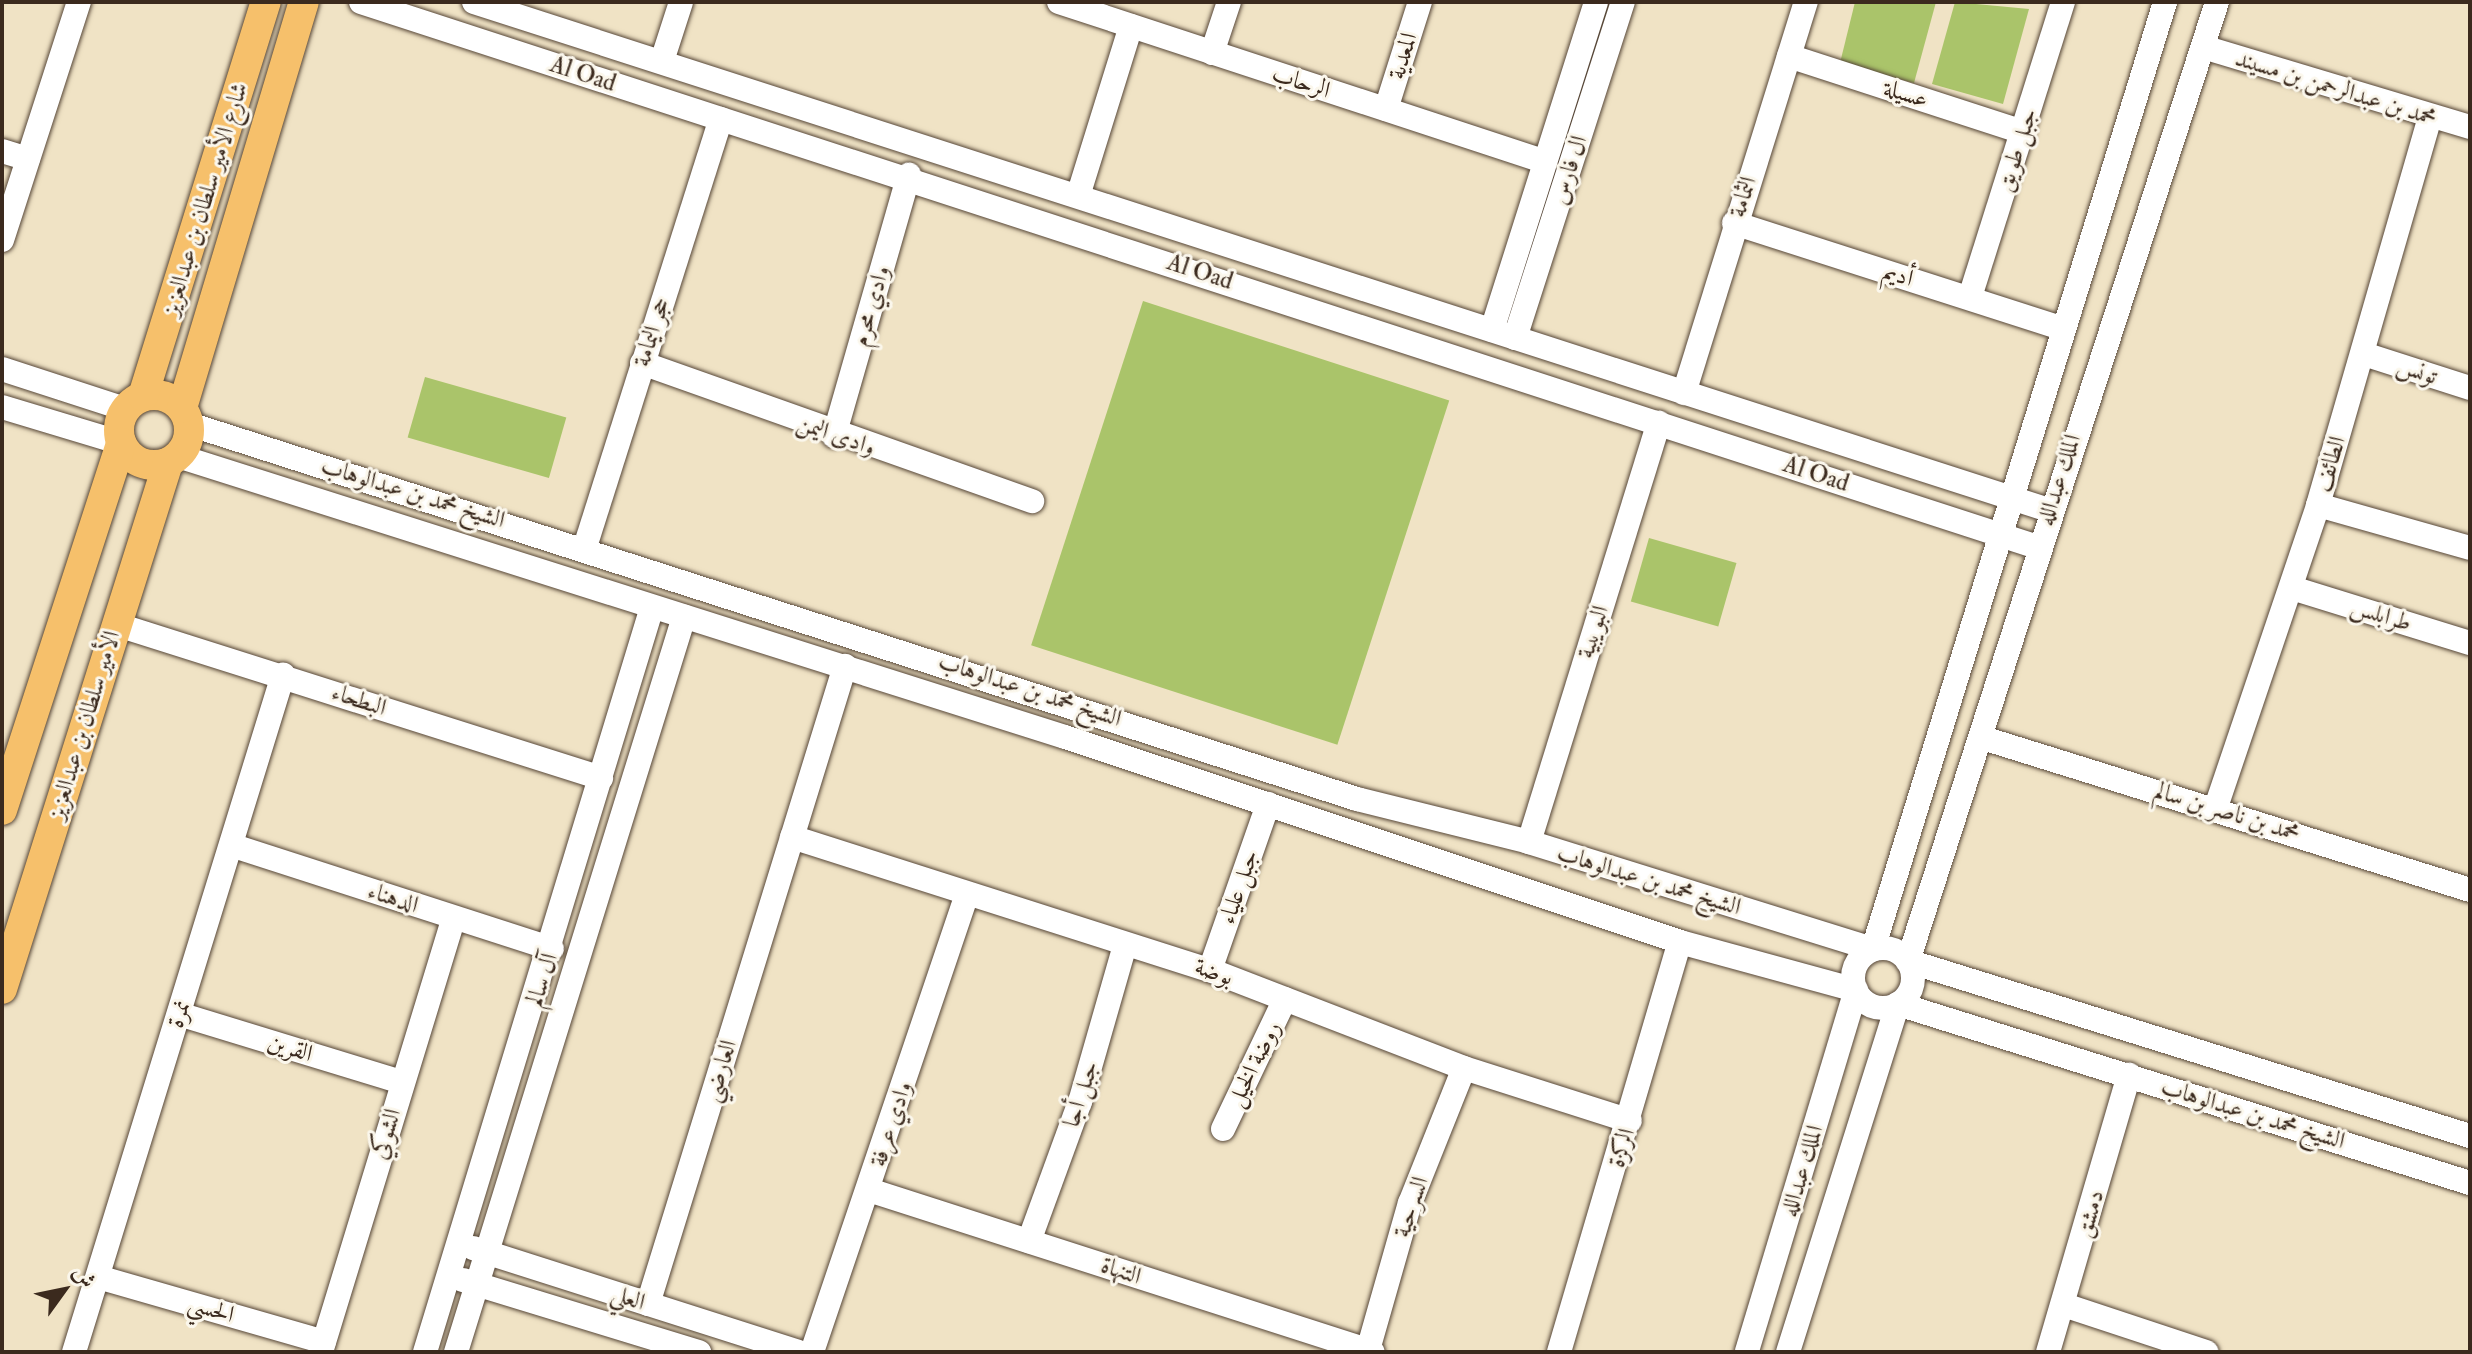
<!DOCTYPE html>
<meta charset="utf-8">
<style>
body{margin:0}
#map{position:relative;width:2472px;height:1354px;overflow:hidden;background:#f0e3c5;font-family:"IM FELL Double Pica",Amiri,serif}
div>[style]{position:absolute}
[style*='--x']{left:calc(var(--x)*1px);top:calc(var(--y)*1px);width:calc(var(--w)*1px);rotate:calc(var(--a)*1deg)}
.green>*{inset:0;background:#aac46a;transform-origin:0 0}
.roads{filter:drop-shadow(0 0 2px #564637) drop-shadow(0 0 2px #564637)}
.minor>*{height:24px;margin:-12px;padding:0 12px;transform-origin:12px;border-radius:12px;background:#fff}
.minor>.ring{margin:-12px;padding:0;box-sizing:content-box;background:none;border:24px solid #fff;border-radius:50%}
.major>*{height:30px;margin:-15px;padding:0 15px;transform-origin:15px;border-radius:15px;background:#f6c06b}
.major>.ring{margin:-15px;padding:0;box-sizing:content-box;background:none;border:30px solid #f6c06b;border-radius:50%}
span{translate:-50% -50%;white-space:nowrap;text-align:center;line-height:1.15;-webkit-text-stroke:6px #fbf7ec;paint-order:stroke}
.street-label{font-size:24px;color:#3b2a1e}
.frame{position:absolute;inset:0;border:4px solid #3b2a1e;pointer-events:none}
.north{position:absolute;left:24px;top:1250px;width:80px;height:80px;-webkit-text-stroke:6px #fbf7ec;paint-order:stroke;rotate:57deg;font-size:22px;font-weight:700;line-height:32px;text-align:center;color:#3b2a1e}
.north::after{content:'';display:block;margin:auto;width:28px;height:36px;background:#3b2a1e;clip-path:polygon(50% 0,100% 100%,50% 72%,0 100%)}
</style>
<div id="map">
<div class="green">
<i style="clip-path:polygon(1855px 2px,1936px 2px,1914px 83px,1840px 63px)"></i>
<i style="clip-path:polygon(1955px 2px,2029px 9px,2003px 104px,1932px 84px)"></i>
<i style="left:1143px;top:301px;width:322px;height:362px;rotate:18deg"></i>
<i style="left:425px;top:377px;width:147px;height:63px;rotate:16deg"></i>
<i style="left:1649px;top:538px;width:91px;height:66px;rotate:16deg"></i>
</div>
<div class="roads">
<div class="minor">
<i style="--x:361;--y:2;--w:1762;--a:18.01"></i>
<i style="--x:474;--y:2;--w:1655;--a:17.88"></i>
<i style="--x:1059;--y:2;--w:509;--a:18.19"></i>
<i style="--x:2217;--y:2;--w:1008;--a:107.86"></i>
<i style="--x:1908;--y:961;--w:589;--a:17.3"></i>
<i style="--x:2203;--y:47;--w:279;--a:16.7"></i>
<i style="--x:1212;--y:53;--w:54;--a:-71.6"></i>
<i style="--x:1789;--y:56;--w:246;--a:18"></i>
<i style="--x:662;--y:61;--w:62;--a:-72.1"></i>
<i style="--x:1386;--y:109;--w:112;--a:-72.4"></i>
<i style="--x:2;--y:151;--w:27;--a:17"></i>
<i style="--x:1078;--y:196;--w:178;--a:-72.7"></i>
<i style="--x:1734;--y:223;--w:344;--a:17.8"></i>
<i style="--x:2;--y:240;--w:250;--a:-72.1"></i>
<i style="--x:1970;--y:297;--w:309;--a:-72.5"></i>
<i style="--x:1492;--y:330;--w:344;--a:-72.4"></i>
<i style="--x:1515;--y:338;--w:353;--a:-72.2"></i>
<i style="--x:2364;--y:354;--w:111;--a:17.8"></i>
<i style="--x:642;--y:363;--w:414;--a:19.5"></i>
<i style="--x:2;--y:369;--w:129;--a:18"></i>
<i style="--x:1684;--y:393;--w:410;--a:-72.7"></i>
<i style="--x:2;--y:407;--w:124;--a:16.8"></i>
<i style="--x:189;--y:424;--w:1227;--a:17.8"></i>
<i style="--x:1357;--y:799;--w:177;--a:14"></i>
<i style="--x:1529;--y:842;--w:360;--a:17.3"></i>
<i style="--x:1873;--y:949;--w:991;--a:-72.86"></i>
<i style="--x:834;--y:436;--w:272;--a:-74"></i>
<i style="--x:178;--y:456;--w:930;--a:17.58"></i>
<i style="--x:1065;--y:737;--w:648;--a:18.43"></i>
<i style="--x:1680;--y:942;--w:182;--a:15.3"></i>
<i style="--x:1856;--y:990;--w:378;--a:106.8"></i>
<i style="--x:2318;--y:505;--w:158;--a:15.8"></i>
<i style="--x:585;--y:547;--w:449;--a:-72.4"></i>
<i style="--x:2292;--y:588;--w:186;--a:17.2"></i>
<i style="--x:115;--y:624;--w:510;--a:17.58"></i>
<i style="--x:1983;--y:738;--w:510;--a:17.33"></i>
<i style="--x:2216;--y:807;--w:319;--a:-71.3"></i>
<i style="--x:2318;--y:505;--w:404;--a:-73.9"></i>
<i style="--x:792;--y:837;--w:439;--a:17.7"></i>
<i style="--x:1210;--y:970;--w:272;--a:21.1"></i>
<i style="--x:1464;--y:1068;--w:174;--a:17.7"></i>
<i style="--x:1529;--y:842;--w:439;--a:-72.8"></i>
<i style="--x:234;--y:846;--w:334;--a:17.9"></i>
<i class="ring" style="left:1853px;top:948px;width:36px;height:36px"></i>
<i style="--x:1210;--y:970;--w:176;--a:-70.7"></i>
<i style="--x:179;--y:1014;--w:233;--a:17"></i>
<i style="--x:1223;--y:1129;--w:144;--a:-64.5"></i>
<i style="--x:869;--y:1190;--w:529;--a:17.82"></i>
<i style="--x:1029;--y:1241;--w:148;--a:-69.9"></i>
<i style="--x:1080;--y:1102;--w:163;--a:-74"></i>
<i style="--x:473;--y:1248;--w:341;--a:17.7"></i>
<i style="--x:98;--y:1277;--w:235;--a:16"></i>
<i style="--x:463;--y:1280;--w:247;--a:17"></i>
<i style="--x:648;--y:1304;--w:668;--a:-72.84"></i>
<i style="--x:2064;--y:1305;--w:150;--a:18.3"></i>
<i style="--x:1368;--y:1350;--w:153;--a:-74.1"></i>
<i style="--x:1410;--y:1203;--w:145;--a:-68.2"></i>
<i style="--x:74;--y:1352;--w:709;--a:-72.84"></i>
<i style="--x:321;--y:1352;--w:454;--a:-73"></i>
<i style="--x:425;--y:1352;--w:779;--a:-73.05"></i>
<i style="--x:456;--y:1352;--w:770;--a:-72.77"></i>
<i style="--x:812;--y:1352;--w:483;--a:-71.3"></i>
<i style="--x:1559;--y:1352;--w:427;--a:-73.6"></i>
<i style="--x:1788;--y:1352;--w:365;--a:-72.5"></i>
<i style="--x:1898;--y:1004;--w:599;--a:17.38"></i>
<i style="--x:2048;--y:1352;--w:289;--a:-73.7"></i>
</div>
<div class="major">
<i class="ring" style="left:119px;top:395px;width:40px;height:40px"></i>
<i style="--x:143;--y:396;--w:413;--a:-72.7"></i>
<i style="--x:182;--y:408;--w:424;--a:-73.3"></i>
<i style="--x:2;--y:810;--w:386;--a:-72"></i>
<i style="--x:2;--y:989;--w:552;--a:-72.48"></i>
</div>
</div>
<div class="street-label">
<span style="left:1403px;top:56px;rotate:-73deg">المعدية</span>
<span style="left:583px;top:74px;rotate:18deg">Al Oad</span>
<span style="left:1301px;top:82px;rotate:18deg">الرحاب</span>
<span style="left:2336px;top:88px;rotate:17deg">محمد بن عبدالرحمن بن مسيند</span>
<span style="left:1906px;top:94px;rotate:18deg">عسيلة</span>
<span style="left:2017px;top:150px;rotate:-72deg">جبل طويق</span>
<span style="left:1569px;top:170px;rotate:-72deg">ال فارس</span>
<span style="left:1743px;top:197px;rotate:-72deg">الثمامة</span>
<span style="left:205px;top:199px;rotate:-73deg">شارع الأمير سلطان بن عبدالعزيز</span>
<span style="left:1200px;top:272px;rotate:18deg">Al Oad</span>
<span style="left:1898px;top:275px;rotate:17deg">أديم</span>
<span style="left:871px;top:306px;rotate:-74deg">وادي محرم</span>
<span style="left:652px;top:332px;rotate:-72deg">حجر اليمامة</span>
<span style="left:2417px;top:371px;rotate:18deg">تونس</span>
<span style="left:836px;top:435px;rotate:19deg">وادى اليمن</span>
<span style="left:2330px;top:464px;rotate:-73deg">الطائف</span>
<span style="left:1816px;top:474px;rotate:18deg">Al Oad</span>
<span style="left:2059px;top:480px;rotate:-72deg">الملك عبدالله</span>
<span style="left:413px;top:493px;rotate:17deg">الشيخ محمد بن عبدالوهاب</span>
<span style="left:2381px;top:615px;rotate:17deg">طرابلس</span>
<span style="left:1593px;top:632px;rotate:-72deg">البويبية</span>
<span style="left:1030px;top:690px;rotate:18deg">الشيخ محمد بن عبدالوهاب</span>
<span style="left:359px;top:700px;rotate:18deg">البطحاء</span>
<span style="left:84px;top:725px;rotate:-73deg">الأمير سلطان بن عبدالعزيز</span>
<span style="left:2227px;top:812px;rotate:17deg">محمد بن ناصر بن سالم</span>
<span style="left:1649px;top:880px;rotate:17deg">الشيخ محمد بن عبدالوهاب</span>
<span style="left:1239px;top:887px;rotate:-71deg">جبل علياء</span>
<span style="left:393px;top:898px;rotate:18deg">الدهناء</span>
<span style="left:1214px;top:972px;rotate:19deg">بوضة</span>
<span style="left:542px;top:980px;rotate:-72deg">آل سالم</span>
<span style="left:179px;top:1014px;rotate:-72deg">نمرة</span>
<span style="left:290px;top:1048px;rotate:17deg">القرين</span>
<span style="left:1254px;top:1064px;rotate:-64deg">روضة الخيل</span>
<span style="left:720px;top:1071px;rotate:-73deg">العارضي</span>
<span style="left:1081px;top:1094px;rotate:-72deg">جبل أجا</span>
<span style="left:2253px;top:1114px;rotate:17deg">الشيخ محمد بن عبدالوهاب</span>
<span style="left:891px;top:1124px;rotate:-72deg">وادي عرفة</span>
<span style="left:386px;top:1134px;rotate:-73deg">الشوكي</span>
<span style="left:1622px;top:1148px;rotate:-73deg">الركزة</span>
<span style="left:1802px;top:1171px;rotate:-73deg">الملك عبدالله</span>
<span style="left:1411px;top:1207px;rotate:-71deg">السرحية</span>
<span style="left:2090px;top:1214px;rotate:-74deg">دمشق</span>
<span style="left:1121px;top:1271px;rotate:18deg">التنهاة</span>
<span style="left:628px;top:1298px;rotate:18deg">العلي</span>
<span style="left:211px;top:1309px;rotate:16deg">الحسي</span>
</div>
<div class="frame"></div>
<div class="north">ش</div>
</div>
